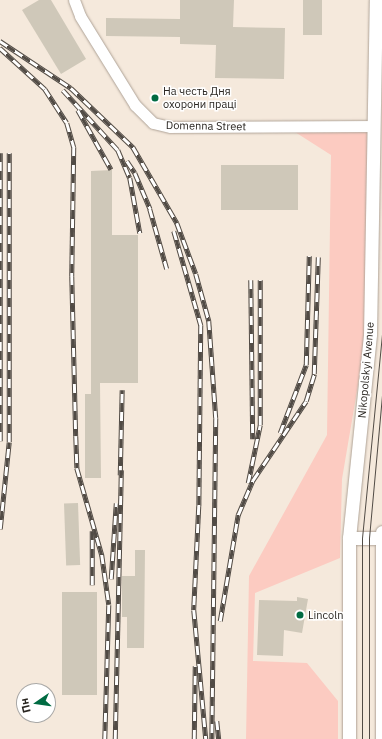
<!DOCTYPE html>
<meta charset="utf-8">
<style>
body{margin:0}
#map{position:relative;width:382px;height:739px;overflow:hidden;background:#f5e9dc;font-family:"IBM Plex Sans",sans-serif}
div>[style]{position:absolute}
[style*='--x']{left:calc(var(--x)*1px);top:calc(var(--y)*1px);width:calc(var(--w)*1px);rotate:calc(var(--a)*1deg)}
.green>*{inset:0;background:#fccbc1}
.building>*{inset:0;background:#cfc8b9;transform-origin:0 0}
.roads{filter:drop-shadow(0 0 1px #afa397) drop-shadow(0 0 1px #afa397)}
.minor>*{height:11px;margin:-5.5px;padding:0 5.5px;transform-origin:5.5px;border-radius:5.5px;background:#fff}
.major>*{height:13px;margin:-6.5px;padding:0 6.5px;transform-origin:6.5px;border-radius:6.5px;background:#fff}
.tram>*{height:1px;margin:-0.5px;padding:0 0.5px;transform-origin:0.5px;border-radius:0.5px;background:#514b45}
.rail>*{height:4.5px;margin-top:-2.25px;transform-origin:0;background:repeating-linear-gradient(90deg,#fff 0 9px,#514b45 0 18px);box-sizing:border-box;border-block:1px solid #514b45}
.dots>*{width:11px;height:11px;translate:-50% -50%;box-sizing:border-box;border:2px solid #fff;border-radius:50%}
span{translate:-50% -50%;white-space:nowrap;text-align:center;line-height:1.15;-webkit-text-stroke:3px #fff;paint-order:stroke}
.poi-label{font-size:11px;color:#292520}
.left{translate:0 -50%;text-align:left}
.street-label{font-size:11px;color:#292520}
.north{position:absolute;left:16px;top:683px;width:40px;height:40px;box-sizing:border-box;background:#fff;border:1px solid #a9a8a6;border-radius:50%;rotate:257deg;font-size:11px;font-weight:700;line-height:16px;text-align:center;color:#292520}
.north::after{content:'';display:block;margin:auto;width:14px;height:18px;background:#006b42;clip-path:polygon(50% 0,100% 100%,50% 72%,0 100%)}
</style>
<div id="map">
<div class="green">
<i style="clip-path:polygon(370px 131px,367px 332px,342px 479px,340px 558px,255px 593px,253px 661px,307px 663px,338px 701px,338px 739px,246px 739px,249px 576px,327px 435px,331px 155px,295px 132px)"></i>
</div>
<div class="building">
<i style="clip-path:polygon(39px 0,51px 0,86px 59px,61px 74px,22px 10px)"></i>
<i style="clip-path:polygon(180px 0,234px 0,233px 27px,285px 28px,284px 79px,215px 78px,216px 45px,180px 44px,180px 37px,106px 36px,106px 18px,180px 19px)"></i>
<i style="left:303px;top:0;width:19px;height:35px"></i>
<i style="left:298px;top:165px;width:45px;height:77px;rotate:90deg"></i>
<i style="clip-path:polygon(112px 170px,112px 235px,138px 235px,138px 383px,100px 383px,101px 478px,85px 478px,85px 394px,91px 394px,91px 171px)"></i>
<i style="left:78px;top:503px;width:62px;height:14px;rotate:88deg"></i>
<i style="clip-path:polygon(135px 550px,145px 550px,144px 648px,127px 648px,127px 617px,122px 617px,122px 576px,135px 576px)"></i>
<i style="left:62px;top:592px;width:35px;height:103px"></i>
<i style="clip-path:polygon(297px 597px,308px 599px,302px 633px,284px 630px,283px 656px,257px 655px,259px 600px,297px 601px)"></i>
</div>
<div class="roads">
<div class="minor">
<i style="--x:74;--y:0;--w:17;--a:69"></i>
<i style="--x:80;--y:16;--w:105;--a:58.3"></i>
<i style="--x:135;--y:105;--w:25;--a:45"></i>
<i style="--x:153;--y:123;--w:18;--a:13"></i>
<i style="--x:171;--y:127;--w:203;--a:-0.3"></i>
</div>
<div class="major">
<i style="--x:349;--y:538;--w:33;--a:0"></i>
<i style="--x:349;--y:739;--w:201;--a:-90"></i>
<i style="--x:349;--y:538;--w:205;--a:-84.1"></i>
<i style="--x:370;--y:334;--w:334;--a:-89"></i>
<i style="--x:382;--y:739;--w:207;--a:-90"></i>
</div>
</div>
<div class="tram">
<i style="--x:362;--y:739;--w:201;--a:-90"></i>
<i style="--x:362;--y:538;--w:205;--a:-84.4"></i>
<i style="--x:369;--y:739;--w:201;--a:-90"></i>
<i style="--x:369;--y:538;--w:144;--a:-84.8"></i>
</div>
<div class="rail">
<i style="--x:0;--y:41;--w:85;--a:33.5"></i>
<i style="--x:71;--y:88;--w:86;--a:43.6"></i>
<i style="--x:133;--y:147;--w:88;--a:59.9"></i>
<i style="--x:177;--y:223;--w:54;--a:69.6"></i>
<i style="--x:196;--y:274;--w:49;--a:74.5"></i>
<i style="--x:209;--y:321;--w:97;--a:85.9"></i>
<i style="--x:216;--y:418;--w:321;--a:90.7"></i>
<i style="--x:0;--y:48;--w:61;--a:42.3"></i>
<i style="--x:45;--y:89;--w:40;--a:57.1"></i>
<i style="--x:67;--y:123;--w:25;--a:74"></i>
<i style="--x:74;--y:147;--w:129;--a:90.9"></i>
<i style="--x:72;--y:276;--w:160;--a:88.6"></i>
<i style="--x:76;--y:436;--w:32;--a:88"></i>
<i style="--x:77;--y:468;--w:91;--a:74"></i>
<i style="--x:102;--y:555;--w:50;--a:82"></i>
<i style="--x:109;--y:605;--w:134;--a:91.7"></i>
<i style="--x:63;--y:90;--w:81;--a:47.5"></i>
<i style="--x:118;--y:150;--w:30;--a:67"></i>
<i style="--x:130;--y:178;--w:56;--a:79.7"></i>
<i style="--x:78;--y:110;--w:68;--a:60.8"></i>
<i style="--x:127;--y:161;--w:14;--a:56"></i>
<i style="--x:135;--y:173;--w:39;--a:67"></i>
<i style="--x:150;--y:209;--w:62;--a:74.2"></i>
<i style="--x:174;--y:231;--w:98;--a:74"></i>
<i style="--x:201;--y:325;--w:181;--a:90.6"></i>
<i style="--x:199;--y:506;--w:104;--a:92.8"></i>
<i style="--x:194;--y:610;--w:130;--a:84.7"></i>
<i style="--x:251;--y:280;--w:159;--a:89.3"></i>
<i style="--x:280;--y:433;--w:73;--a:-69.1"></i>
<i style="--x:306;--y:365;--w:109;--a:-88.4"></i>
<i style="--x:0;--y:441;--w:288;--a:-90"></i>
<i style="--x:120;--y:475;--w:85;--a:-88.7"></i>
<i style="--x:248;--y:483;--w:59;--a:-78.3"></i>
<i style="--x:260;--y:425;--w:145;--a:-90"></i>
<i style="--x:0;--y:529;--w:87;--a:-84.1"></i>
<i style="--x:9;--y:442;--w:289;--a:-90"></i>
<i style="--x:111;--y:579;--w:76;--a:-86.2"></i>
<i style="--x:92;--y:585;--w:54;--a:-90"></i>
<i style="--x:220;--y:621;--w:108;--a:-80.4"></i>
<i style="--x:238;--y:515;--w:38;--a:-67"></i>
<i style="--x:253;--y:480;--w:95;--a:-56.1"></i>
<i style="--x:306;--y:401;--w:28;--a:-73"></i>
<i style="--x:314;--y:374;--w:117;--a:-88"></i>
<i style="--x:217;--y:721;--w:18;--a:84"></i>
<i style="--x:115;--y:739;--w:269;--a:-88.7"></i>
<i style="--x:194;--y:739;--w:73;--a:-89.2"></i>
</div>
<div class="dots">
<i style="left:155px;top:98px;background:#006b42"></i>
<i style="left:300px;top:615px;background:#006b42"></i>
</div>
<div class="poi-label">
<span class="left" style="left:163px;top:98px">На честь Дня<br>охорони праці</span>
<span class="left" style="left:308px;top:615px">Lincoln</span>
</div>
<div class="street-label">
<span style="left:206px;top:126px;rotate:1deg">Domenna Street</span>
<span style="left:366px;top:370px;rotate:-85deg">Nikopolskyi Avenue</span>
</div>
<div class="north">Пн</div>
</div>
